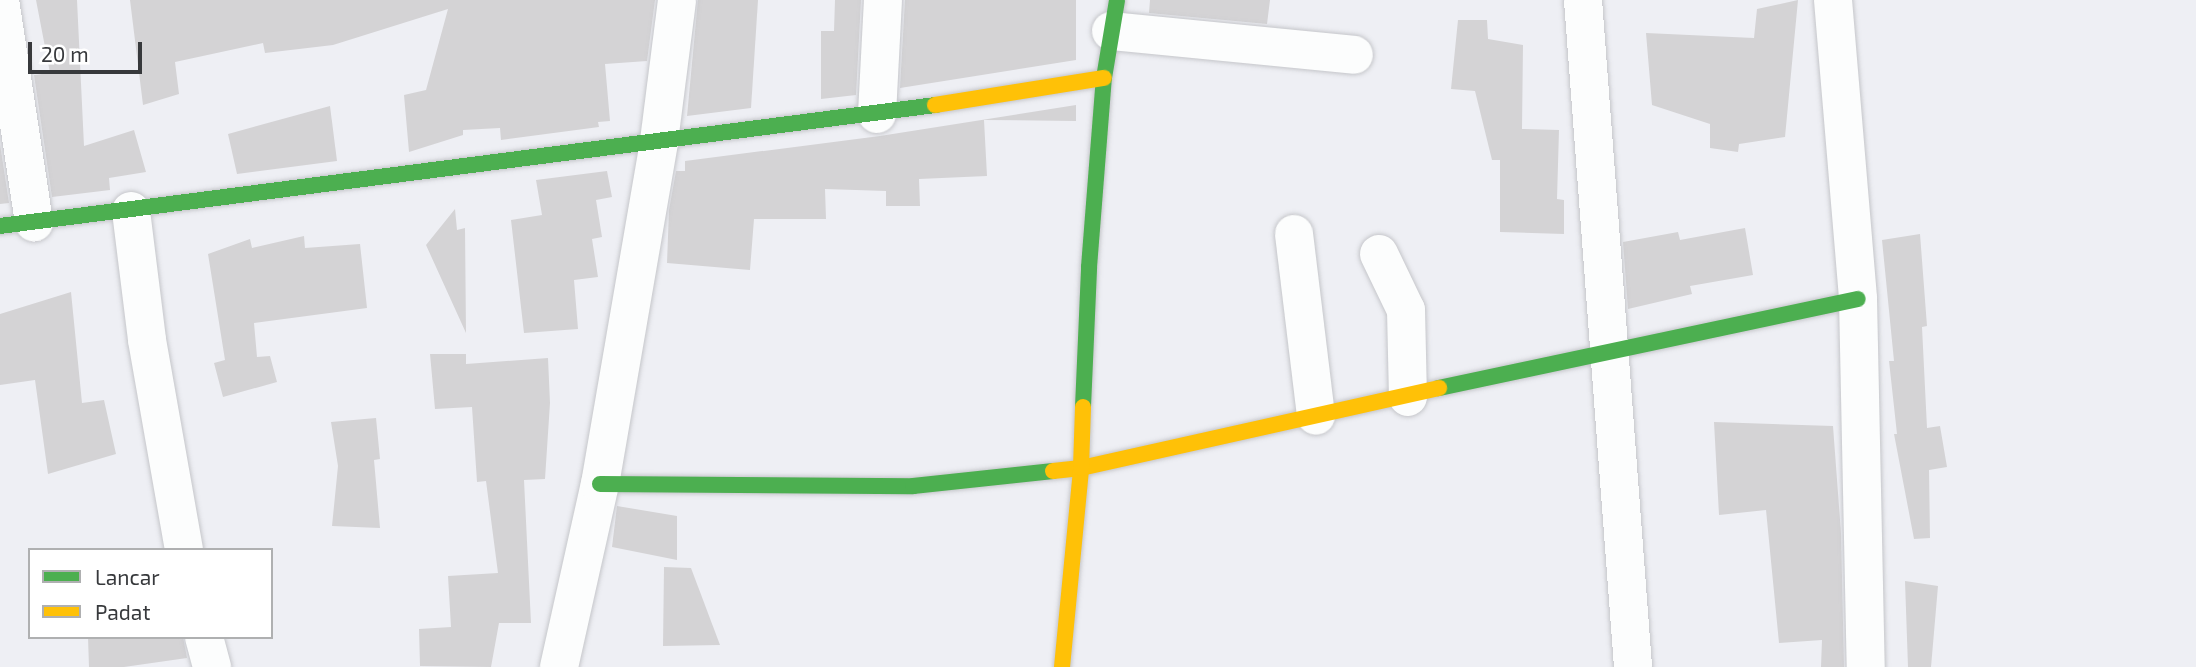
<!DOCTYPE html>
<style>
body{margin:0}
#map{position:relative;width:2196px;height:667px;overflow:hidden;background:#eeeff4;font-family:"Exo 2",sans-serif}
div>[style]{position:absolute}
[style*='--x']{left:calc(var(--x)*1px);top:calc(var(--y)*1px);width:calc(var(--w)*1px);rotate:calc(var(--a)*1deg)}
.building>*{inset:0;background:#d4d3d5}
.roads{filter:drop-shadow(0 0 2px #c5c6ca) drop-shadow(0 0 2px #c5c6ca)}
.street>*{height:38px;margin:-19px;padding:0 19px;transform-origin:19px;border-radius:19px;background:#fcfdfd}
.fast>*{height:16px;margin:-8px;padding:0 8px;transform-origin:8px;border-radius:8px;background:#4caf50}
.slow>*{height:16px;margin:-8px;padding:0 8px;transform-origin:8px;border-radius:8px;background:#ffc107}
span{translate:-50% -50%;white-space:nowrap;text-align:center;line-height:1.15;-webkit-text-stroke:5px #fff;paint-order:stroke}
.legend{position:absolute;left:28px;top:548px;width:245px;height:91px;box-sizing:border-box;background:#fff;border:2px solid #afb0b1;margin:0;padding:9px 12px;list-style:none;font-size:21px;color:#37393c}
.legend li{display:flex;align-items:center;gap:14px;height:35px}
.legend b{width:35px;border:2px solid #afb0b1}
.scale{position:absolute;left:28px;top:42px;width:114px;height:32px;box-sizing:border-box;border:4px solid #37393c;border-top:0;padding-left:9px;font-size:21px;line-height:24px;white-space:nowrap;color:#37393c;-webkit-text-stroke:5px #fff;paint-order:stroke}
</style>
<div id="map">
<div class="building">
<i style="clip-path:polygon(36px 0,77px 0,84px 146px,134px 130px,146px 172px,109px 178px,110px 190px,52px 197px,34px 75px,50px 73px)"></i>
<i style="clip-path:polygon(130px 0,655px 0,647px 61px,605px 64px,610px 121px,598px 122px,599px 127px,501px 140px,500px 128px,463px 130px,463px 135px,409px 152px,404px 95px,426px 90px,448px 9px,333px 45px,265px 53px,263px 43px,175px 62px,179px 94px,143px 105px)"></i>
<i style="clip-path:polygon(698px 0,758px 0,751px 108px,687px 116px)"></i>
<i style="clip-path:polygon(835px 0,861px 0,856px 95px,821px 99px,821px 31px,834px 31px)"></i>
<i style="clip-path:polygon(905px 0,1076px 0,1076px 60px,900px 88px)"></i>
<i style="clip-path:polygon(1150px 0,1270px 0,1267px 24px,1149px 13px)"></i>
<i style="clip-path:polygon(1798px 0,1785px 137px,1739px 144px,1738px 152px,1710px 148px,1710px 124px,1652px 105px,1646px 33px,1754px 38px,1757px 9px)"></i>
<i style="clip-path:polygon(1458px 20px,1487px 20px,1488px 39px,1523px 45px,1522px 129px,1559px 130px,1557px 199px,1564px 200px,1564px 234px,1500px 232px,1500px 160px,1492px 160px,1475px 91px,1451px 89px)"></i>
<i style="clip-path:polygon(1076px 105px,1076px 121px,984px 120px,987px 176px,919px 179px,920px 206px,886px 206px,886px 191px,825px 189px,826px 219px,754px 219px,750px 270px,667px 263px,669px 210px,676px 171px,685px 171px,685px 161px,880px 136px)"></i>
<i style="clip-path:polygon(330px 106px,337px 161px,237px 174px,228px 134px)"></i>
<i style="clip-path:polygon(0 144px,9px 203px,0 204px)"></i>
<i style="clip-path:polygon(607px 171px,612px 197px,596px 200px,602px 237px,592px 239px,598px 277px,574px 280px,578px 329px,524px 333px,511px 220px,542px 215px,536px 180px)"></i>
<i style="clip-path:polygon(455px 209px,457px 230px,465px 228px,466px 333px,426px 245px)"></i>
<i style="clip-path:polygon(1745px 228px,1753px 275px,1690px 286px,1692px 294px,1628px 309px,1623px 242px,1678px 232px,1680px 240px)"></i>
<i style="clip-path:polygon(1920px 234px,1927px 326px,1922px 327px,1927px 428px,1940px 426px,1947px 467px,1929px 470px,1930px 538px,1914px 539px,1894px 434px,1897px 434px,1889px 361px,1894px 361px,1882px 240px)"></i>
<i style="clip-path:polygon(304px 236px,305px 248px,360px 244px,367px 308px,254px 323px,257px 357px,270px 356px,277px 382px,223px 397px,214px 363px,225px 360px,208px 254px,250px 239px,252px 248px)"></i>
<i style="clip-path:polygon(71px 292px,82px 403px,104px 400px,116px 454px,48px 474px,35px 380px,0 385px,0 314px)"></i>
<i style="clip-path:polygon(430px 354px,466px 354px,466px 364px,548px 358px,550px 403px,545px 479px,524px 480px,531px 623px,499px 623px,491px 667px,420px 666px,419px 629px,451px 627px,448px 576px,498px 573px,486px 481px,477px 482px,472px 407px,435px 409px)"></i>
<i style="clip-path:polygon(376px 418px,380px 459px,374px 460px,380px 528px,332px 526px,338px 466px,331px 422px)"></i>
<i style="clip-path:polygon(1714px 422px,1833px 426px,1841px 533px,1844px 667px,1821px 667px,1822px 640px,1779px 643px,1766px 510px,1719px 515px)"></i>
<i style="clip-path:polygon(617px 506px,677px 516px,677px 560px,612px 547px)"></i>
<i style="clip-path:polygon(664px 567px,691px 568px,720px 645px,663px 646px)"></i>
<i style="clip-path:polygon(1905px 581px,1938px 586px,1931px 667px,1908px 667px)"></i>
<i style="clip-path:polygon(88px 637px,183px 637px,187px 658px,124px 667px,89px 667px)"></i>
</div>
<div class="roads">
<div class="street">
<i style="--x:0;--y:0;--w:225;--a:81.3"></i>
<i style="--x:1583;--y:0;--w:669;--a:85.71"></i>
<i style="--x:1833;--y:0;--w:300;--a:85.2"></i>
<i style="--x:1858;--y:299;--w:368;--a:88.8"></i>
<i style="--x:1111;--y:31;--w:244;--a:5.6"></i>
<i style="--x:877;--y:114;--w:114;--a:-87"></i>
<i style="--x:131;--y:211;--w:130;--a:82.9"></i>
<i style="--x:147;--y:340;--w:213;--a:80"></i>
<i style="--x:1294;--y:234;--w:183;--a:83.1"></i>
<i style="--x:1379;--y:254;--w:62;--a:64.3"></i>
<i style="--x:1406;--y:310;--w:87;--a:88.7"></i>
<i style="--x:204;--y:637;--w:31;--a:75"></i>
<i style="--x:559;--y:667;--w:188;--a:-77.4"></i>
<i style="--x:600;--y:484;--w:348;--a:-80.2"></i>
<i style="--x:659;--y:141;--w:142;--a:-82.7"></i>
</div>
<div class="fast">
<i style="--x:0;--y:226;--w:943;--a:-7.37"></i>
<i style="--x:1439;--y:388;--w:428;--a:-12"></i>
<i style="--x:1083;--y:407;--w:140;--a:-87.5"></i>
<i style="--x:1089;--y:267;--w:190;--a:-85.5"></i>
<i style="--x:1104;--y:78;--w:79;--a:-80.5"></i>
<i style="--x:600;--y:484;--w:313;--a:0.4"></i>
<i style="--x:913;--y:486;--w:141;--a:-6.1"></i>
</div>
<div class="slow">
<i style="--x:935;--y:105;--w:171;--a:-9.1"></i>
<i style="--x:1053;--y:471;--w:28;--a:-6"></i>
<i style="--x:1081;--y:468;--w:367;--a:-12.6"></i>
<i style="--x:1062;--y:667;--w:200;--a:-84.5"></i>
<i style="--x:1081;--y:468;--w:61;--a:-88.1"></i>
</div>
</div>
<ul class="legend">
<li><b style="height:9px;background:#4caf50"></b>Lancar</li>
<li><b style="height:9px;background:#ffc107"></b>Padat</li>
</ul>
<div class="scale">20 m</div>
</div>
